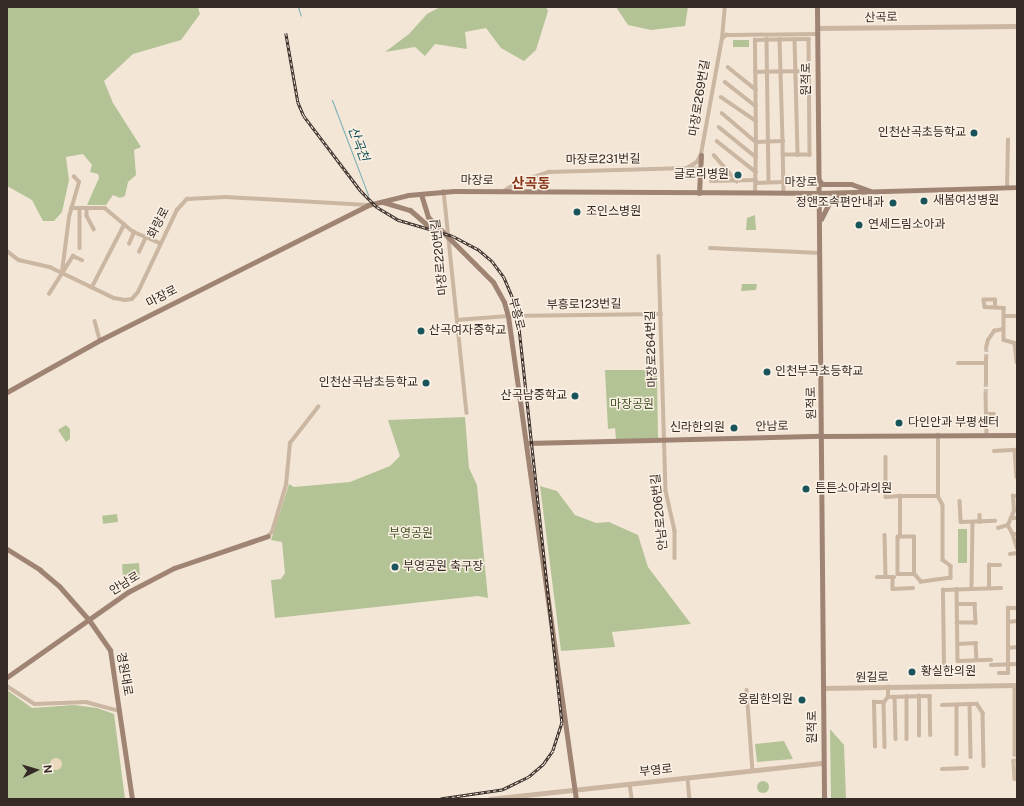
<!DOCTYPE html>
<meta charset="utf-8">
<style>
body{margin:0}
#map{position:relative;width:1024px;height:806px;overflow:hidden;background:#f3e6d7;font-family:"Public Sans","Noto Sans KR",sans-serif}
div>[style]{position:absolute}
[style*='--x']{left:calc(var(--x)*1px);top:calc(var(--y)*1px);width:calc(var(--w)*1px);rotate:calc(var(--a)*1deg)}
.green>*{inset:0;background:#b3c396;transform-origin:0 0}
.round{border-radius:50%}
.plaza>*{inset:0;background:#ecd8bc}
.stream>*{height:1px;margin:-0.5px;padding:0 0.5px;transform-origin:0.5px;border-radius:0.5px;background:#74aeb2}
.minor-tunnel>*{height:3.5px;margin-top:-1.75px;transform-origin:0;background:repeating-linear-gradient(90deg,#cdc0b3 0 3.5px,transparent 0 5.5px)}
.minor>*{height:3.5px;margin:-1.75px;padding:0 1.75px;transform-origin:1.75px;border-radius:1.75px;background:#cbb6a2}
.tertiary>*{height:4.5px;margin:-2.25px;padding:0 2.25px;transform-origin:2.25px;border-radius:2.25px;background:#cbb6a2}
.secondary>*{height:5px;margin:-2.5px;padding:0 2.5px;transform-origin:2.5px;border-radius:2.5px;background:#9f8473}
.rail>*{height:2.5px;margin-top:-1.25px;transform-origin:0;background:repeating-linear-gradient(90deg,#faf0e3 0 3px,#352a25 0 6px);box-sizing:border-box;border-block:1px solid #352a25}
.dots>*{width:11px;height:11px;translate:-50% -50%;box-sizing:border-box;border:2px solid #faf0e3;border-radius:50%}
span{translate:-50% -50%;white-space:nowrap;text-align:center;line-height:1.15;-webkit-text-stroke:3px #faf0e3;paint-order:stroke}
.street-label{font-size:12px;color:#352a25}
.poi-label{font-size:12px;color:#352a25}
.right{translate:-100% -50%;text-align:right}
.left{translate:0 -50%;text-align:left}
.park-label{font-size:12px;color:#445527}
.water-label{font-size:13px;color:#18545a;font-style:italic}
.quarter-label{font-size:14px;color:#8a3518;font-weight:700}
.frame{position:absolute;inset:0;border:8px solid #352a25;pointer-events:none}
.north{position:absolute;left:16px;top:750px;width:40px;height:40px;-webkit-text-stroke:3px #faf0e3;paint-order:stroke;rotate:85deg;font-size:11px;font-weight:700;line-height:16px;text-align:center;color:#352a25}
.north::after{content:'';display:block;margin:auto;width:14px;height:18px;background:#352a25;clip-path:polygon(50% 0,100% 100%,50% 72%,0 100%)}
</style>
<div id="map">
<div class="green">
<i style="clip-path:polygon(7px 7px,198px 7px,200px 14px,181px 40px,133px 54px,104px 81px,113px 103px,141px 147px,134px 150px,136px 175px,128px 182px,125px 196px,120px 198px,113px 195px,106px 205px,87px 205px,99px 178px,98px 174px,90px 172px,92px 165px,83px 154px,66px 157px,69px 180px,62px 212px,54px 221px,43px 221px,32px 200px,7px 186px)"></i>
<i style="clip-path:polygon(440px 7px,546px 7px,548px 11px,536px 50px,524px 61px,501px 48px,486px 28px,465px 32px,467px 49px,435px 44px,425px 56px,415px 47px,385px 52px,409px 34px,427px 14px)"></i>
<i style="clip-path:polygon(616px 7px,688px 7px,685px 26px,651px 30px,628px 25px)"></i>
<i style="left:733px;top:40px;width:16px;height:7px"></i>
<i style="clip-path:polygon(755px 215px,756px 230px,746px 230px,747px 218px)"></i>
<i style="clip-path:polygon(742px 284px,757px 284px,756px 290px,741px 291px)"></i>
<i style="clip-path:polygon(605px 370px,653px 370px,657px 373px,658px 438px,616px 440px,615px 428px,608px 429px)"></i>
<i style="clip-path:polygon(465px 417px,469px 468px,477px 485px,488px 598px,478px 596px,275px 618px,271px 580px,281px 579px,285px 573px,282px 542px,271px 540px,289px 484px,294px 487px,350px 482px,390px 466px,400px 456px,388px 420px)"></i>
<i style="clip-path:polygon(66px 425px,70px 429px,70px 439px,66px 442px,58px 430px)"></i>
<i style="clip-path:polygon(540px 486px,557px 491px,575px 515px,596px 523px,609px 522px,638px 535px,648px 567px,691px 624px,612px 632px,615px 647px,561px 651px)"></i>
<i style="left:117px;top:514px;width:8px;height:15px;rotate:83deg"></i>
<i style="left:958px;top:529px;width:9px;height:34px"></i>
<i style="left:139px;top:563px;width:13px;height:17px;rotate:86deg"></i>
<i style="clip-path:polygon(7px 690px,32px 708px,74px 705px,97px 708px,114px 714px,125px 799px,7px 799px)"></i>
<i style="clip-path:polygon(830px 729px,844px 745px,846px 799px,831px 799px)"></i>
<i style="clip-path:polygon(784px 741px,793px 759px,757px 762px,755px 744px)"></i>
<i class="round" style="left:757px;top:781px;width:12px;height:12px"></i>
</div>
<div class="plaza">
<i class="round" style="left:50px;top:758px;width:12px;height:12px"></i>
</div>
<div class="stream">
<i style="--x:298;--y:7;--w:9;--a:72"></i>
<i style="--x:332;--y:100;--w:102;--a:69.2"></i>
</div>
<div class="minor-tunnel">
<i style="--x:986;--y:358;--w:10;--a:-90"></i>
<i style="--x:986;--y:384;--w:10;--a:90"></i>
</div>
<div class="minor">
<i style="--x:722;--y:39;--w:32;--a:-85"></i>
<i style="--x:767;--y:39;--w:143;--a:89.2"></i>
<i style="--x:780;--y:39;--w:102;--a:88.3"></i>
<i style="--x:795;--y:39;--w:116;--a:88.5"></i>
<i style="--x:728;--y:67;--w:36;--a:39"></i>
<i style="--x:755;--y:72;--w:54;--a:-1.1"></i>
<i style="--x:725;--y:82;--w:39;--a:38"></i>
<i style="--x:721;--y:97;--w:42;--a:34.4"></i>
<i style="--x:722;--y:113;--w:45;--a:40.5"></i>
<i style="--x:719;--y:127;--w:48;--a:39"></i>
<i style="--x:717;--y:141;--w:50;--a:38.5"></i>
<i style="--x:756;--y:142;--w:102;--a:-90.6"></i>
<i style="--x:755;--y:40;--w:54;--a:-1.1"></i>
<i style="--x:809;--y:39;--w:116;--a:89.5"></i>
<i style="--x:810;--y:155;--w:27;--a:180"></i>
<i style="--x:714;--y:155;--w:35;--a:49"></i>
<i style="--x:689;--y:168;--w:11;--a:5"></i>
<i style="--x:711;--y:181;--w:45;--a:-1.3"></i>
<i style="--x:756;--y:183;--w:28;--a:-2"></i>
<i style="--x:1007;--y:188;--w:48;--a:-88.8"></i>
<i style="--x:444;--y:191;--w:223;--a:84.1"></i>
<i style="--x:504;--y:191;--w:17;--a:-33"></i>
<i style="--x:518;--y:182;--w:33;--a:-18"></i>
<i style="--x:549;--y:172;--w:138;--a:-1.7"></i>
<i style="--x:687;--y:168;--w:12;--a:-31"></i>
<i style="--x:697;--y:162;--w:9;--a:-63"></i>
<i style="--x:701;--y:154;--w:117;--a:-79.7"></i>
<i style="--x:722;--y:39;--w:6;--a:-45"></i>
<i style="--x:726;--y:35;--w:7;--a:0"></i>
<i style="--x:733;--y:35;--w:84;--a:-0.7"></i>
<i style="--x:755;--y:193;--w:51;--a:-88.9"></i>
<i style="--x:756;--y:142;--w:27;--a:-2"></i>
<i style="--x:783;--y:141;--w:52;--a:88.9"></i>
<i style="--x:71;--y:208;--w:34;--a:0"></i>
<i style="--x:105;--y:208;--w:38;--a:40"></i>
<i style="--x:134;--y:232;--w:28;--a:23"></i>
<i style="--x:80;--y:208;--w:40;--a:90"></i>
<i style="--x:87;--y:208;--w:8;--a:90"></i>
<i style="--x:87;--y:216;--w:15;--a:62"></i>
<i style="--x:129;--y:244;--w:13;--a:-67"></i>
<i style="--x:710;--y:248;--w:110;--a:2.6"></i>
<i style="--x:7;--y:251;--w:15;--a:37"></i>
<i style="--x:19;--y:260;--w:32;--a:13"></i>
<i style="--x:50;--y:267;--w:71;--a:25.8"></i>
<i style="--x:114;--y:298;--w:11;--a:10"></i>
<i style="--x:125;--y:300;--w:7;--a:-8"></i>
<i style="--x:132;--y:299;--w:9;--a:-49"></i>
<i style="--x:138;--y:292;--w:91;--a:-64.6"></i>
<i style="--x:177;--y:210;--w:15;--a:-48"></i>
<i style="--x:187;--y:199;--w:39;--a:-3"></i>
<i style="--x:226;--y:197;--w:142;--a:3.2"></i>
<i style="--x:139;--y:252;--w:17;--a:-65"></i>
<i style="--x:659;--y:256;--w:235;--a:88.3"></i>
<i style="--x:666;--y:491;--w:41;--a:77.3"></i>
<i style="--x:675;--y:531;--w:27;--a:90"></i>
<i style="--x:62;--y:272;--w:55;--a:-82.7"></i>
<i style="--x:69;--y:217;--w:36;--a:-74"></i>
<i style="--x:79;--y:182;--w:7;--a:-135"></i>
<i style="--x:92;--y:287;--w:70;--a:-62.7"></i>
<i style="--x:49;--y:294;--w:45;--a:-57.7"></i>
<i style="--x:73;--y:256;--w:10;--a:24"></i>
<i style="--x:995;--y:307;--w:7;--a:-90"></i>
<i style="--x:995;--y:300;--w:11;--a:180"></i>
<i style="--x:984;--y:300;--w:7;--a:82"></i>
<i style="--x:985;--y:307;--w:19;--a:3"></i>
<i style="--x:1004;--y:308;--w:32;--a:90"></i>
<i style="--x:1004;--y:340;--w:11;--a:15"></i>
<i style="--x:1015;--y:343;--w:19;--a:84"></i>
<i style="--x:1004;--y:316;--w:13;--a:0"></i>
<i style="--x:457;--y:320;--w:51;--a:-4.5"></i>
<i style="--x:508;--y:316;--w:153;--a:-0.7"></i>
<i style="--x:95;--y:321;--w:20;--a:75"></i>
<i style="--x:986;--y:348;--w:8;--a:-76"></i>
<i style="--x:988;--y:340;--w:11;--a:-56"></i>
<i style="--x:994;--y:331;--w:9;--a:-13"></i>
<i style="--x:958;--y:363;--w:28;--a:0"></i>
<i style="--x:986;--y:384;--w:26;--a:-90"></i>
<i style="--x:986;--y:394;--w:41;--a:88.6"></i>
<i style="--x:987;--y:414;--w:7;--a:0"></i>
<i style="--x:994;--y:451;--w:22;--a:-3"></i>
<i style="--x:1015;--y:451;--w:26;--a:86"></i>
<i style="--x:886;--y:457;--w:40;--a:90"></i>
<i style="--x:886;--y:497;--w:14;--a:-4"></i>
<i style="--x:938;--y:496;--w:61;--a:-90"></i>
<i style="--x:960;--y:501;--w:21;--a:87"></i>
<i style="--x:961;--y:522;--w:34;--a:-2"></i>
<i style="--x:980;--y:515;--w:7;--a:90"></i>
<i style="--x:1011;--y:518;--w:6;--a:0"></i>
<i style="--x:973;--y:522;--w:67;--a:90.9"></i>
<i style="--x:972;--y:589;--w:29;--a:-2"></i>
<i style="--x:1008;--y:525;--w:10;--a:61"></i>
<i style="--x:1013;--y:534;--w:4;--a:0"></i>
<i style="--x:998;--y:528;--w:10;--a:-17"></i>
<i style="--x:1008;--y:525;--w:15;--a:-67"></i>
<i style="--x:1014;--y:511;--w:15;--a:-94"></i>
<i style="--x:1013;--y:496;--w:4;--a:0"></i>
<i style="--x:1013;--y:534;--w:14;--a:73"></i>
<i style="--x:885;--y:535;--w:42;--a:88.6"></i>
<i style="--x:268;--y:536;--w:6;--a:-45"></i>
<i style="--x:272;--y:532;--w:49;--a:-73.4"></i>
<i style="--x:286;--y:485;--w:42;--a:-84.6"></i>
<i style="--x:290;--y:443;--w:46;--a:-52.1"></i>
<i style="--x:900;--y:537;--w:41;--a:-90"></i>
<i style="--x:900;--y:496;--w:38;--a:0"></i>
<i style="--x:938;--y:496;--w:10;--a:61"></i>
<i style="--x:943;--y:505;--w:55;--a:90"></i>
<i style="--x:943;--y:560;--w:10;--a:37"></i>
<i style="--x:951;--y:566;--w:12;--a:90"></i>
<i style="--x:951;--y:578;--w:30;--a:172"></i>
<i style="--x:921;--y:582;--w:11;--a:-131"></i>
<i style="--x:914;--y:574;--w:37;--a:-90"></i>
<i style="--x:914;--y:537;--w:16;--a:180"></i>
<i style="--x:898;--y:537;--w:37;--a:90"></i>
<i style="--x:898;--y:574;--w:16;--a:0"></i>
<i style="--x:1010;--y:554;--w:7;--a:-8"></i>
<i style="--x:877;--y:577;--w:17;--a:0"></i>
<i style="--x:893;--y:577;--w:12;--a:90"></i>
<i style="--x:893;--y:589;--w:20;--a:-3"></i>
<i style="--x:989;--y:588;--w:23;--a:-90"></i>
<i style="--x:989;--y:565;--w:11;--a:0"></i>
<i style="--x:957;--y:589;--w:72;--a:89.2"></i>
<i style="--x:958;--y:661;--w:33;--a:-2"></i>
<i style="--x:957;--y:604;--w:18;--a:0"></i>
<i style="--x:975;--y:604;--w:19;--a:87"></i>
<i style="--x:976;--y:623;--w:19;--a:180"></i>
<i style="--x:1008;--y:622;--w:9;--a:-6"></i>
<i style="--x:958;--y:644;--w:18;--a:-3"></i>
<i style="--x:976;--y:643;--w:17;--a:87"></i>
<i style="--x:1008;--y:648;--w:9;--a:-6"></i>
<i style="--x:991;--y:665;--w:26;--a:-2"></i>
<i style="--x:944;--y:666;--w:76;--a:-90.8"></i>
<i style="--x:943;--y:590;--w:29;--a:-2"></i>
<i style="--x:999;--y:673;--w:9;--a:0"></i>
<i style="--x:1008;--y:673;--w:65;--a:-90"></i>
<i style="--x:1008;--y:608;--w:9;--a:0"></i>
<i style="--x:1015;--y:685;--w:70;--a:90"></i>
<i style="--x:7;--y:686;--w:33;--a:33"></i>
<i style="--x:35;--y:704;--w:51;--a:-2.2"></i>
<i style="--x:86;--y:702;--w:34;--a:15"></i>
<i style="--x:747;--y:690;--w:81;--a:85.8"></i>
<i style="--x:907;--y:696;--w:43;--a:90"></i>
<i style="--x:888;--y:697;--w:42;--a:-1.4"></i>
<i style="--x:930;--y:696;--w:39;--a:89"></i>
<i style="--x:895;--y:697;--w:42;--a:88.6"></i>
<i style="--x:884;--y:702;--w:45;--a:88.7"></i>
<i style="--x:970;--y:704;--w:53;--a:88.9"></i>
<i style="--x:942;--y:705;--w:35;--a:-2"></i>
<i style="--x:977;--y:704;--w:11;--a:56"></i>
<i style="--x:983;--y:713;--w:53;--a:88.9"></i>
<i style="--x:957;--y:705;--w:49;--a:90"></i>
<i style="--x:919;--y:736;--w:40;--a:-90"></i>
<i style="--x:875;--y:747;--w:45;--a:-91.3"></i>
<i style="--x:874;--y:702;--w:10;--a:0"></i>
<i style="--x:884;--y:702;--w:6;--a:-51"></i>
<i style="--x:888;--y:697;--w:10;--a:-90"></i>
<i style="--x:1017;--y:761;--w:3;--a:180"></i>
<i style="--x:1014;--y:761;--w:18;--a:87"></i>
<i style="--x:1015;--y:779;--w:2;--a:0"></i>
<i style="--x:942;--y:769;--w:25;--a:-2"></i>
<i style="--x:688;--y:778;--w:21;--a:85"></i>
<i style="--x:630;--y:784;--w:15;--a:82"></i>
</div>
<div class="tertiary">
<i style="--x:817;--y:28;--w:200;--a:-0.6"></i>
<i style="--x:823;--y:688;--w:194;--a:-0.9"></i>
<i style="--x:490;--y:799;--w:335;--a:-6.2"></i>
</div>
<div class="secondary">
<i style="--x:817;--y:7;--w:792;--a:89.49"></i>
<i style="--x:819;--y:180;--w:5;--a:53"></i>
<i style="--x:822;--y:184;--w:29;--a:0"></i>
<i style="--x:851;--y:184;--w:20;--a:20"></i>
<i style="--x:699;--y:193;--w:38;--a:-87"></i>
<i style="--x:421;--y:194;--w:24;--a:73"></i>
<i style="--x:428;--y:217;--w:92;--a:45"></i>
<i style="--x:493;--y:282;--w:23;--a:61"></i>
<i style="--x:504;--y:302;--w:15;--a:74"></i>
<i style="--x:508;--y:316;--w:488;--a:82"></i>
<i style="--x:383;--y:202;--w:28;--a:17"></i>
<i style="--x:410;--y:210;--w:23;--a:41"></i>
<i style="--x:427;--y:225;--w:11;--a:22"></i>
<i style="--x:821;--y:219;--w:18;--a:-63"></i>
<i style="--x:829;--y:203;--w:17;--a:-31"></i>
<i style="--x:7;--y:392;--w:107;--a:-29.2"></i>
<i style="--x:100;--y:340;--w:300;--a:-26.7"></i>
<i style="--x:368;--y:205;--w:41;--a:-14"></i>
<i style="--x:408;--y:195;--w:46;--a:-5"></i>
<i style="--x:454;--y:191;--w:365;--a:0.3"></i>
<i style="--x:819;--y:193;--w:198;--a:-1.7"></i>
<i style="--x:527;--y:443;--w:295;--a:-1.4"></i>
<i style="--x:822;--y:436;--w:195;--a:-0.3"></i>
<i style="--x:7;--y:549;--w:39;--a:32"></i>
<i style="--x:40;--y:570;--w:25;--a:40"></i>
<i style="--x:59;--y:586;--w:45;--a:48.6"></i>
<i style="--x:89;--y:620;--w:37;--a:55"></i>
<i style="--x:110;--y:650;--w:151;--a:81.6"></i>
<i style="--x:7;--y:677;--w:148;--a:-35.1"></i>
<i style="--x:128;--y:592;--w:52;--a:-27.6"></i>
<i style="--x:174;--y:568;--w:99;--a:-18.8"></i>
</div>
<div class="rail">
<i style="--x:286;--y:33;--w:70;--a:80.1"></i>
<i style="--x:298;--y:102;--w:15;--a:67"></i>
<i style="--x:304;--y:116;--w:94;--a:52.8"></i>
<i style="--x:361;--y:191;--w:23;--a:45"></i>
<i style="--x:377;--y:207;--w:26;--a:31"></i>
<i style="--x:399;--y:220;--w:56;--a:16.5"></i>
<i style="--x:453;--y:236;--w:30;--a:28"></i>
<i style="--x:479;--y:250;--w:17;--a:40"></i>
<i style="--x:492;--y:261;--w:20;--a:53"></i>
<i style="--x:504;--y:277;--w:33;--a:67"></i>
<i style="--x:517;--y:307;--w:418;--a:83.8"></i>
<i style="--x:562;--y:723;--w:29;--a:108"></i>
<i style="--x:553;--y:751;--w:16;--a:125"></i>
<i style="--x:544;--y:764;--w:20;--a:139"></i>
<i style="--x:529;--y:777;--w:30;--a:154"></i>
<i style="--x:502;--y:790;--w:62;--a:171.6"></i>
</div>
<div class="dots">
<i style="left:974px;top:133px;background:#18545a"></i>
<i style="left:738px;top:175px;background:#18545a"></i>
<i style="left:924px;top:201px;background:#18545a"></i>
<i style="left:893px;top:203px;background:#18545a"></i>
<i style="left:577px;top:212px;background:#18545a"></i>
<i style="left:859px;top:225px;background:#18545a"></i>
<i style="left:421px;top:331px;background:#18545a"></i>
<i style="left:767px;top:372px;background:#18545a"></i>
<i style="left:426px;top:383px;background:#18545a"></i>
<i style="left:575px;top:396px;background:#18545a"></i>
<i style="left:899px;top:423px;background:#18545a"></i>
<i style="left:734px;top:428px;background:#18545a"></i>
<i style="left:806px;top:489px;background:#18545a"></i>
<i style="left:395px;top:567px;background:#18545a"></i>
<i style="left:912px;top:672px;background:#18545a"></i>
<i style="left:802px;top:700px;background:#18545a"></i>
</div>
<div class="street-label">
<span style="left:881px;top:18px;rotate:-1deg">산곡로</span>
<span style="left:807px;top:79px;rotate:-90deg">원적로</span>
<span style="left:700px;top:98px;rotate:-81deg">마장로269번길</span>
<span style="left:603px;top:160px;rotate:-1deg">마장로231번길</span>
<span style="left:477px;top:181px;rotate:1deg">마장로</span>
<span style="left:801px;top:183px">마장로</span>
<span style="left:159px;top:223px;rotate:-63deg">화랑로</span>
<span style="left:440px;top:257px;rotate:-96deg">마장로220번길</span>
<span style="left:162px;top:297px;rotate:-27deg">마장로</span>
<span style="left:584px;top:305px;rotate:-1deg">부흥로123번길</span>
<span style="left:516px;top:314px;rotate:76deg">부흥로</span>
<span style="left:652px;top:349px;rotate:-92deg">마장로264번길</span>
<span style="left:812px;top:403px;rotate:-91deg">원적로</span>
<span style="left:772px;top:427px;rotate:-1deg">안남로</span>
<span style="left:660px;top:512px;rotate:-96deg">안남로206번길</span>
<span style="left:125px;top:584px;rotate:-31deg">안남로</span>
<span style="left:124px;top:674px;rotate:80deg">경원대로</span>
<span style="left:872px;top:678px;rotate:-1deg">원길로</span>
<span style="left:813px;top:727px;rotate:-90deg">원적로</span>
<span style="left:656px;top:771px;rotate:-6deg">부영로</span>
</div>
<div class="poi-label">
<span class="right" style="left:966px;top:133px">인천산곡초등학교</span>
<span class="right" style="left:729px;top:175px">글로리병원</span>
<span class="left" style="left:933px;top:201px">새봄여성병원</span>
<span class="right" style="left:884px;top:203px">정앤조속편안내과</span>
<span class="left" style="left:586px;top:212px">조인스병원</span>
<span class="left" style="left:868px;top:225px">연세드림소아과</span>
<span class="left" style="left:429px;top:331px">산곡여자중학교</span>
<span class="left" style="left:775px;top:372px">인천부곡초등학교</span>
<span class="right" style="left:418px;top:383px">인천산곡남초등학교</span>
<span class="right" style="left:567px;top:396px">산곡남중학교</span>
<span class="left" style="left:908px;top:423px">다인안과 부평센터</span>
<span class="right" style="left:725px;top:428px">신라한의원</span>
<span class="left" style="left:815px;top:489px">튼튼소아과의원</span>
<span class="left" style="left:403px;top:567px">부영공원 축구장</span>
<span class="left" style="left:921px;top:672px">황실한의원</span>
<span class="right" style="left:793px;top:700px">웅림한의원</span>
</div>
<div class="park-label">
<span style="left:632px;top:405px">마장공원</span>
<span style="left:411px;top:534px">부영공원</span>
</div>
<div class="water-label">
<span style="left:358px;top:144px;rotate:69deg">산곡천</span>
</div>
<div class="quarter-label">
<span style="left:531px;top:183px">산곡동</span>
</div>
<div class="frame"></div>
<div class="north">N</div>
</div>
